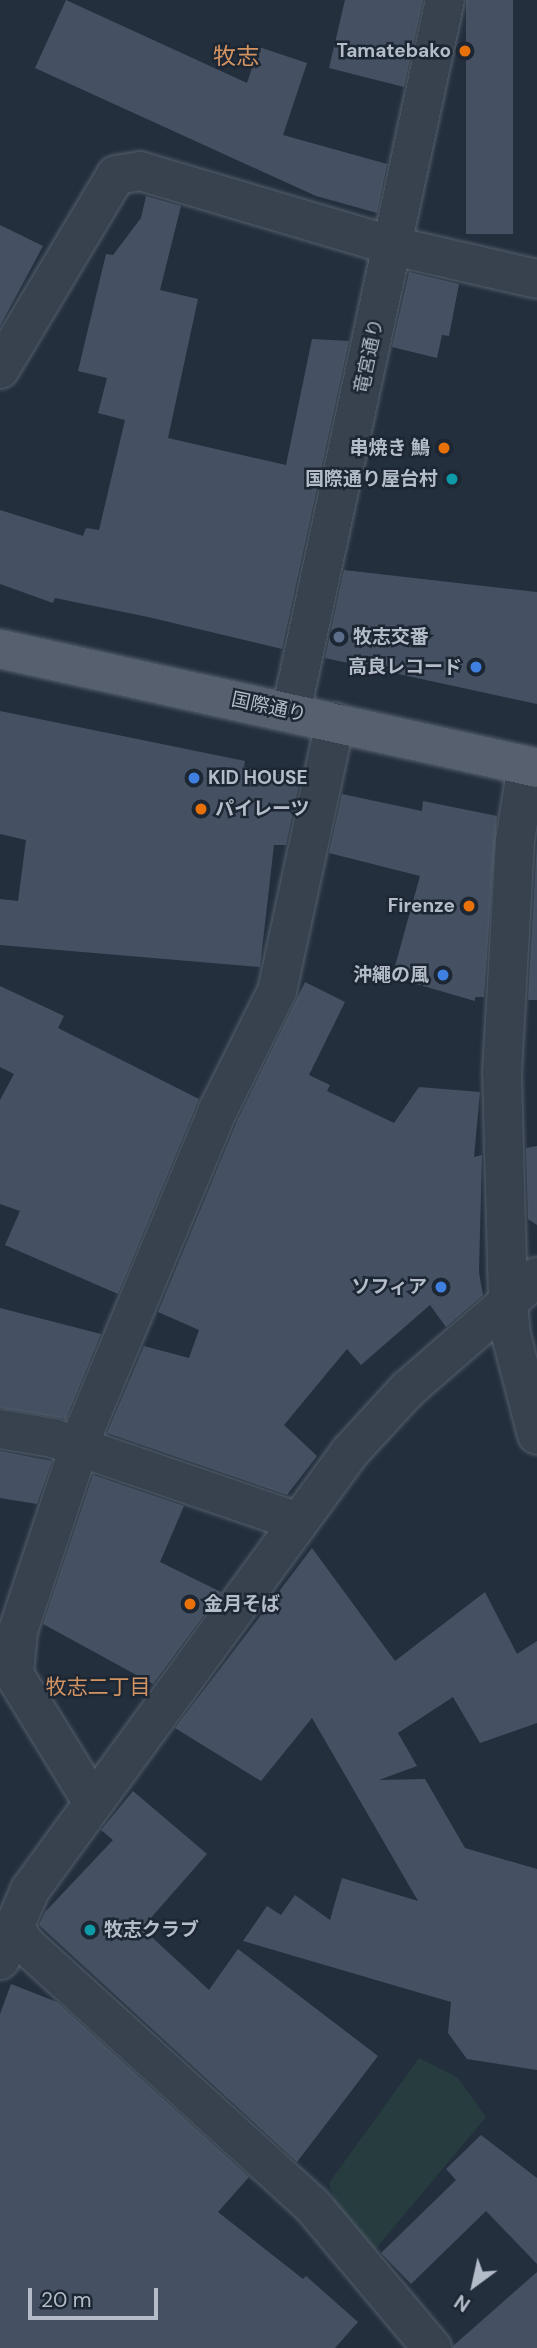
<!DOCTYPE html>
<meta charset="utf-8">
<style>
body{margin:0}
#map{position:relative;width:537px;height:2348px;overflow:hidden;background:#242f3e;font-family:"DM Sans","Noto Sans JP",sans-serif}
div>[style]{position:absolute}
[style*='--x']{left:calc(var(--x)*1px);top:calc(var(--y)*1px);width:calc(var(--w)*1px);rotate:calc(var(--a)*1deg)}
.green>*{inset:0;background:#263c3f}
.building>*{inset:0;background:#455162;transform-origin:0 0}
.roads{filter:drop-shadow(0 0 2px #565f6c) drop-shadow(0 0 2px #565f6c)}
.minor>*{height:38px;margin:-19px;padding:0 19px;transform-origin:19px;border-radius:19px;background:#38414e}
.major>*{height:38px;margin:-19px;padding:0 19px;transform-origin:19px;border-radius:19px;background:#56606e}
.dots>*{width:19px;height:19px;translate:-50% -50%;box-sizing:border-box;border:4px solid #1d2633;border-radius:50%}
span{translate:-50% -50%;white-space:nowrap;text-align:center;line-height:1.15;-webkit-text-stroke:5px #1d2633;paint-order:stroke}
.poi-label{font-size:19px;color:#b4bcc9;font-weight:700}
.right{translate:-100% -50%;text-align:right}
.left{translate:0 -50%;text-align:left}
.street-label{font-size:19px;color:#b4bcc9}
.neighbourhood-label{font-size:21px;color:#d59563}
.quarter-label{font-size:23px;color:#d59563}
.north{position:absolute;left:439px;top:2250px;width:70px;height:70px;-webkit-text-stroke:5px #1d2633;paint-order:stroke;rotate:213deg;font-size:19px;font-weight:700;line-height:28px;text-align:center;color:#b4bcc9}
.north::after{content:'';display:block;margin:auto;width:24px;height:32px;background:#b4bcc9;clip-path:polygon(50% 0,100% 100%,50% 72%,0 100%)}
.scale{position:absolute;left:28px;top:2288px;width:130px;height:32px;box-sizing:border-box;border:4px solid #b4bcc9;border-top:0;padding-left:9px;font-size:21px;line-height:24px;white-space:nowrap;color:#b4bcc9;-webkit-text-stroke:5px #1d2633;paint-order:stroke}
</style>
<div id="map">
<div class="green">
<i style="clip-path:polygon(419px 2058px,457px 2077px,486px 2117px,373px 2252px,335px 2203px,329px 2183px)"></i>
</div>
<div class="building">
<i style="clip-path:polygon(66px 0,247px 83px,259px 47px,307px 63px,283px 135px,387px 164px,377px 213px,316px 196px,35px 68px)"></i>
<i style="clip-path:polygon(345px 0,423px 0,404px 87px,329px 68px)"></i>
<i style="left:466px;top:0;width:47px;height:234px"></i>
<i style="clip-path:polygon(146px 196px,181px 206px,160px 290px,198px 299px,168px 438px,286px 465px,312px 339px,349px 341px,282px 649px,148px 617px,55px 598px,53px 603px,0 584px,0 510px,83px 536px,86px 528px,99px 530px,125px 420px,98px 413px,107px 378px,78px 371px,106px 254px,113px 255px,141px 218px)"></i>
<i style="clip-path:polygon(0 225px,43px 246px,0 326px)"></i>
<i style="clip-path:polygon(409px 272px,459px 284px,449px 336px,442px 335px,437px 358px,392px 347px)"></i>
<i style="clip-path:polygon(344px 570px,537px 592px,537px 704px,325px 658px)"></i>
<i style="clip-path:polygon(0 711px,245px 761px,244px 767px,293px 777px,291px 784px,299px 785px,286px 845px,274px 845px,260px 967px,0 945px,0 899px,18px 901px,26px 840px,0 834px)"></i>
<i style="clip-path:polygon(342px 794px,422px 811px,423px 801px,497px 816px,484px 997px,475px 997px,475px 1001px,392px 977px,420px 876px,329px 853px)"></i>
<i style="clip-path:polygon(537px 842px,537px 1000px,528px 1000px)"></i>
<i style="clip-path:polygon(305px 982px,345px 1002px,309px 1075px,330px 1085px,327px 1091px,394px 1123px,419px 1087px,480px 1092px,474px 1157px,482px 1155px,479px 1272px,483px 1295px,446px 1327px,430px 1305px,361px 1365px,347px 1349px,284px 1425px,317px 1456px,287px 1495px,107px 1433px,144px 1346px,189px 1358px,199px 1330px,158px 1312px,238px 1119px)"></i>
<i style="clip-path:polygon(0 986px,64px 1016px,58px 1028px,199px 1099px,118px 1294px,5px 1245px,20px 1211px,0 1204px,0 1100px,14px 1074px,0 1067px)"></i>
<i style="clip-path:polygon(537px 1146px,537px 1225px,528px 1219px,526px 1148px)"></i>
<i style="clip-path:polygon(0 1308px,101px 1334px,66px 1419px,0 1408px)"></i>
<i style="clip-path:polygon(0 1451px,52px 1461px,37px 1504px,0 1498px)"></i>
<i style="clip-path:polygon(93px 1475px,184px 1506px,160px 1562px,221px 1592px,153px 1684px,43px 1624px)"></i>
<i style="clip-path:polygon(312px 1548px,395px 1661px,485px 1592px,517px 1654px,537px 1641px,537px 1723px,480px 1743px,453px 1697px,398px 1733px,417px 1766px,379px 1780px,425px 1779px,465px 1848px,537px 1869px,537px 2070px,467px 2059px,448px 2033px,451px 2002px,243px 1941px,267px 1906px,281px 1915px,295px 1895px,330px 1920px,342px 1878px,418px 1901px,312px 1718px,261px 1781px,175px 1728px)"></i>
<i style="clip-path:polygon(133px 1791px,207px 1854px,142px 1928px,209px 1990px,238px 1949px,378px 2056px,297px 2162px,39px 1925px,45px 1912px,113px 1840px,101px 1830px)"></i>
<i style="clip-path:polygon(11px 1984px,57px 2002px,249px 2177px,218px 2212px,303px 2279px,306px 2276px,358px 2322px,335px 2348px,0 2348px,0 2014px)"></i>
<i style="clip-path:polygon(481px 2135px,537px 2178px,537px 2264px,486px 2211px,411px 2284px,381px 2253px,456px 2180px,446px 2169px)"></i>
<i style="clip-path:polygon(537px 2272px,537px 2348px,453px 2348px,453px 2346px)"></i>
</div>
<div class="roads">
<div class="minor">
<i style="--x:0;--y:369;--w:226;--a:-59.1"></i>
<i style="--x:116;--y:175;--w:24;--a:-9"></i>
<i style="--x:140;--y:171;--w:264;--a:16.5"></i>
<i style="--x:393;--y:246;--w:148;--a:12.9"></i>
<i style="--x:291;--y:712;--w:728;--a:-77.8"></i>
<i style="--x:527;--y:766;--w:76;--a:99.1"></i>
<i style="--x:515;--y:841;--w:230;--a:93.2"></i>
<i style="--x:502;--y:1071;--w:231;--a:88.5"></i>
<i style="--x:508;--y:1302;--w:33;--a:85"></i>
<i style="--x:511;--y:1335;--w:103;--a:75.4"></i>
<i style="--x:0;--y:1429;--w:54;--a:9.6"></i>
<i style="--x:53;--y:1438;--w:259;--a:18.9"></i>
<i style="--x:92;--y:1801;--w:149;--a:-121.6"></i>
<i style="--x:14;--y:1674;--w:43;--a:-84.7"></i>
<i style="--x:18;--y:1631;--w:215;--a:-71.6"></i>
<i style="--x:86;--y:1427;--w:343;--a:-67.4"></i>
<i style="--x:218;--y:1110;--w:133;--a:-63.6"></i>
<i style="--x:277;--y:991;--w:275;--a:-77.8"></i>
<i style="--x:14;--y:1927;--w:20;--a:57"></i>
<i style="--x:25;--y:1944;--w:388;--a:42.3"></i>
<i style="--x:312;--y:2205;--w:187;--a:50"></i>
<i style="--x:0;--y:1960;--w:76;--a:-66.8"></i>
<i style="--x:30;--y:1890;--w:542;--a:-53.85"></i>
<i style="--x:350;--y:1452;--w:86;--a:-47.4"></i>
<i style="--x:408;--y:1389;--w:171;--a:-41"></i>
</div>
<div class="major">
<i style="--x:0;--y:649;--w:550;--a:12.49"></i>
</div>
</div>
<div class="dots">
<i style="left:465px;top:51px;background:#e8710a"></i>
<i style="left:444px;top:448px;background:#e8710a"></i>
<i style="left:452px;top:479px;background:#0f9aa8"></i>
<i style="left:339px;top:637px;background:#5c6f8a"></i>
<i style="left:476px;top:667px;background:#3f7fe0"></i>
<i style="left:194px;top:778px;background:#3f7fe0"></i>
<i style="left:201px;top:809px;background:#e8710a"></i>
<i style="left:469px;top:906px;background:#e8710a"></i>
<i style="left:443px;top:975px;background:#3f7fe0"></i>
<i style="left:441px;top:1287px;background:#3f7fe0"></i>
<i style="left:190px;top:1604px;background:#e8710a"></i>
<i style="left:90px;top:1930px;background:#0f9aa8"></i>
</div>
<div class="poi-label">
<span class="right" style="left:451px;top:51px">Tamatebako</span>
<span class="right" style="left:430px;top:448px">串焼き 鷠</span>
<span class="right" style="left:438px;top:479px">国際通り屋台村</span>
<span class="left" style="left:353px;top:637px">牧志交番</span>
<span class="right" style="left:462px;top:667px">高良レコード</span>
<span class="left" style="left:208px;top:778px">KID HOUSE</span>
<span class="left" style="left:215px;top:809px">パイレーツ</span>
<span class="right" style="left:455px;top:906px">Firenze</span>
<span class="right" style="left:429px;top:975px">沖繩の風</span>
<span class="right" style="left:427px;top:1287px">ソフィア</span>
<span class="left" style="left:204px;top:1604px">金月そば</span>
<span class="left" style="left:104px;top:1930px">牧志クラブ</span>
</div>
<div class="street-label">
<span style="left:369px;top:356px;rotate:-78deg">竜宮通り</span>
<span style="left:269px;top:707px;rotate:12deg">国際通り</span>
</div>
<div class="neighbourhood-label">
<span style="left:98px;top:1687px">牧志二丁目</span>
</div>
<div class="quarter-label">
<span style="left:236px;top:56px">牧志</span>
</div>
<div class="north">N</div>
<div class="scale">20 m</div>
</div>
